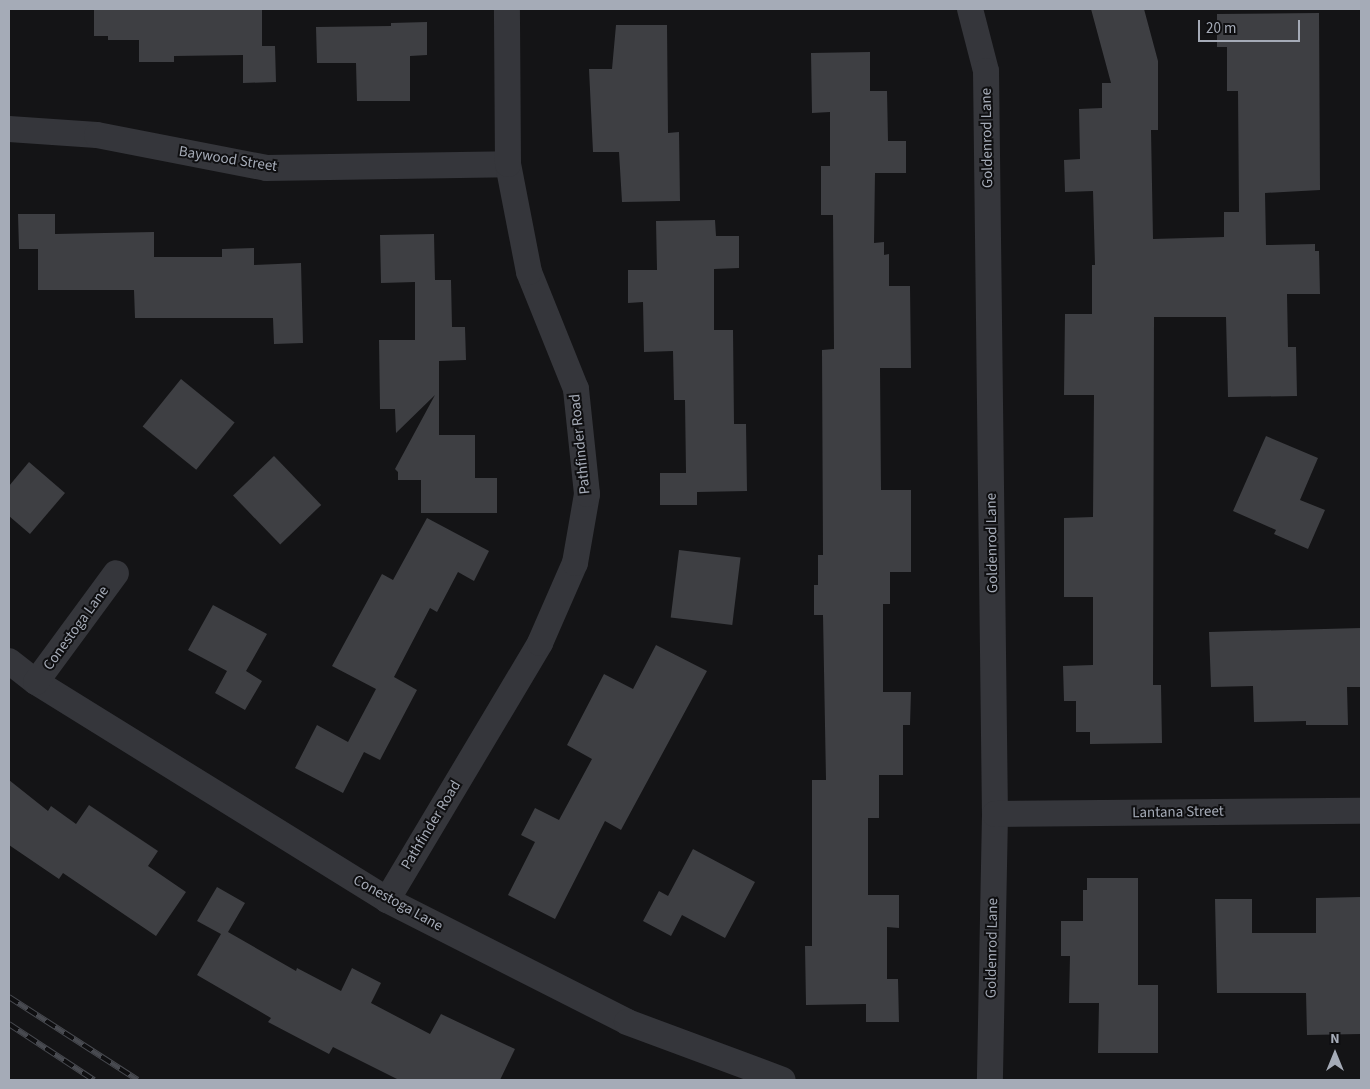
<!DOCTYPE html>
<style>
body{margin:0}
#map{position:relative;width:1370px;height:1089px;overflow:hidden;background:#141416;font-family:"Source Sans 3",sans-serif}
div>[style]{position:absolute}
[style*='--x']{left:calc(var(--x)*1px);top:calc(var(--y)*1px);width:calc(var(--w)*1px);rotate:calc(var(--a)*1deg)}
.building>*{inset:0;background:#3e3f43;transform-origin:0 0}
.minor>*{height:26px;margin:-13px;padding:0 13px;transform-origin:13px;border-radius:13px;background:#35363b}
.rail>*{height:5.5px;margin-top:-2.75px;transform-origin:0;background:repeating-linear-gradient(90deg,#0f0f11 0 11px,#484a50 0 22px);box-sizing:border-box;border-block:1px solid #484a50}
span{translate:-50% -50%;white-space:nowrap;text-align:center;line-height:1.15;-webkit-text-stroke:4px #0f0f11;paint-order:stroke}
.street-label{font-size:15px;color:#a5abb7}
.frame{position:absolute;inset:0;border:10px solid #a5abb7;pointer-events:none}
.north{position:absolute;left:1310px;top:1029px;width:50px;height:50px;-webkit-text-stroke:4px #0f0f11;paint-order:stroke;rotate:0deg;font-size:14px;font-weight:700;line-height:20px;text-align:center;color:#a5abb7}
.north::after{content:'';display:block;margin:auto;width:18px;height:22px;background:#a5abb7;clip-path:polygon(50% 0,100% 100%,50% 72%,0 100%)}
.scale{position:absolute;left:1198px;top:20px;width:102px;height:22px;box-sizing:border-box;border:2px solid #a5abb7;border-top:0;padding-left:6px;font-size:15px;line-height:18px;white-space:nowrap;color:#a5abb7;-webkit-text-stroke:4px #0f0f11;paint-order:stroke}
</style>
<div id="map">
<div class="building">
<i style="clip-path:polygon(94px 9px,262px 9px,262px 46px,275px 46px,276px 82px,243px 83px,243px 55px,174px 56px,174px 62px,139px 62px,139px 40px,108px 40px,108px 36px,94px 36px)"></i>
<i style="clip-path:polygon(1091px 9px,1144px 9px,1158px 61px,1158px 130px,1151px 130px,1153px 239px,1224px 237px,1224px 212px,1239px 212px,1238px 91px,1227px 91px,1227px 47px,1217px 47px,1217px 14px,1319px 13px,1320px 190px,1265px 193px,1266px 245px,1315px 244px,1315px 251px,1319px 251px,1320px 294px,1287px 294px,1288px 347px,1296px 347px,1297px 396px,1228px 397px,1226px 317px,1154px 317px,1153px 685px,1161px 685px,1162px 743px,1090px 744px,1090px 732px,1076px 732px,1076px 701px,1064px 701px,1063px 666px,1093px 665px,1093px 597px,1064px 597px,1064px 518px,1093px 517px,1094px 395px,1064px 395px,1065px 314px,1092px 314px,1092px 265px,1095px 265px,1093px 191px,1065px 192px,1064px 160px,1080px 159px,1079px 109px,1102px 108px,1102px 83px,1111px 83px)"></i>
<i style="clip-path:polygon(427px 22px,427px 55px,410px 56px,410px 101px,357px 101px,356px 63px,317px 63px,316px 27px,391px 26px,391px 23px)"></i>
<i style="clip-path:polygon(616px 25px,667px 25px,668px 133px,679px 132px,680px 201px,622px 202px,619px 152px,593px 152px,589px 69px,612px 69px)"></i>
<i style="clip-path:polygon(870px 52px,870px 91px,887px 91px,888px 141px,906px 141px,906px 173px,875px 173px,874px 243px,884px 242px,884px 255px,889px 254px,889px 286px,910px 286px,911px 368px,880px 368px,881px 490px,911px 490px,911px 572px,890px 572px,890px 604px,883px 604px,883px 692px,911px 692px,910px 725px,903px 725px,903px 775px,879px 775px,879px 818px,868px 818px,868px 895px,899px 895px,899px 928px,887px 927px,887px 979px,898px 979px,899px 1022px,866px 1022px,866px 1004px,806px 1005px,805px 946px,812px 946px,812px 780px,826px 780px,823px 615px,814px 615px,814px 585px,818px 585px,818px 555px,823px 555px,822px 350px,834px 349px,833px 215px,821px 215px,821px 166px,830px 166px,830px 112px,812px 113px,811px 53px)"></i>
<i style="clip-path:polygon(18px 214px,55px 214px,55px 234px,154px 232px,154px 257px,222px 257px,222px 249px,254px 248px,254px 265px,301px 263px,303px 343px,274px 344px,273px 318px,135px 318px,134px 290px,38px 290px,38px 249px,19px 249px)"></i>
<i style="clip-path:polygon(715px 220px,716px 236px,739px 236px,739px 268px,714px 269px,714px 330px,733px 330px,734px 424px,746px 424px,747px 491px,697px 492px,697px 505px,660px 505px,660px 473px,686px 473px,685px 400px,674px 400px,673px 351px,644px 352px,643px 302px,628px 303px,628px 270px,657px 270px,656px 221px)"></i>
<i style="clip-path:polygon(434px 234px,435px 280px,451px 280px,452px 327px,465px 327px,466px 360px,439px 361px,439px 435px,475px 435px,475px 478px,497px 478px,497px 513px,421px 513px,421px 480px,398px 480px,398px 472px,395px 469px,435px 395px,396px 433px,395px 409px,380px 409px,379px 340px,415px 340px,415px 282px,381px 283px,380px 235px)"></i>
<i style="left:181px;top:379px;width:69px;height:61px;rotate:39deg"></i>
<i style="clip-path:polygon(1266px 436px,1318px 458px,1300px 500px,1325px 510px,1308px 549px,1274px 534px,1276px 530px,1233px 511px)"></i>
<i style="left:274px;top:456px;width:68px;height:57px;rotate:46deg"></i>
<i style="clip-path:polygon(29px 462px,65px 493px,30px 534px,9px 516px,9px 486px)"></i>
<i style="clip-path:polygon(427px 518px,489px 551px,474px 581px,458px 572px,437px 612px,430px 608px,394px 677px,417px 690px,380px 760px,364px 752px,343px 793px,295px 768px,317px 725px,348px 742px,376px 689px,332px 666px,382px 574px,393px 580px)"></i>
<i style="left:679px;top:550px;width:62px;height:68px;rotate:7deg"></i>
<i style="clip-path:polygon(213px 605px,267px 634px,246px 671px,262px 681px,245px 710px,215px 693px,227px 671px,188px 650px)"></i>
<i style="clip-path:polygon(1361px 628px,1361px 687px,1347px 687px,1348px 725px,1306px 725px,1306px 721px,1254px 722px,1253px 686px,1211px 687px,1209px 632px)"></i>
<i style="clip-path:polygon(656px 645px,707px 671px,621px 830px,605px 821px,555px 919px,508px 895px,535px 842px,521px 835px,535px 808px,559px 820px,592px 759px,567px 745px,604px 674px,633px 689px)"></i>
<i style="clip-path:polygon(9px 780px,48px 811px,51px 806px,76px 824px,89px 805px,158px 851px,148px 866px,186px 892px,156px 936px,63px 873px,59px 879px,9px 845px)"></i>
<i style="clip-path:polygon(693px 849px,755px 882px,725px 938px,682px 915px,671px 936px,643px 921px,659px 891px,668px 896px)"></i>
<i style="clip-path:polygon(1087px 878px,1138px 878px,1138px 985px,1158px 985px,1158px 1053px,1098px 1053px,1099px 1003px,1069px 1003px,1070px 956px,1061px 956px,1061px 921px,1083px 921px,1083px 890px,1087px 890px)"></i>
<i style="clip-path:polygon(217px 887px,245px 903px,228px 932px,296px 971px,297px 968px,341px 991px,352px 968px,381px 983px,371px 1003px,430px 1034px,441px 1014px,515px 1049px,500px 1080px,399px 1080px,333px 1047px,329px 1054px,268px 1022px,271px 1018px,197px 975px,221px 934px,197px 921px)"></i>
<i style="clip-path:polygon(1361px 897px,1361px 1034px,1307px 1035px,1306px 993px,1217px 993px,1215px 899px,1252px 899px,1252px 933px,1316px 933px,1316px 898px)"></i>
</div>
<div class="minor">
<i style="--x:970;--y:9;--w:64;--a:75.5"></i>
<i style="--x:986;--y:71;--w:743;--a:89.31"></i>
<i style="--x:995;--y:814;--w:266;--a:91.1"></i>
<i style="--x:9;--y:129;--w:88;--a:3.9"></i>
<i style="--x:97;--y:135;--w:172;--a:11"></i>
<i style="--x:266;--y:168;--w:242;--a:-0.9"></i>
<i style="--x:9;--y:661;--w:34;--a:38"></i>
<i style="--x:36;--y:682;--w:413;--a:31.8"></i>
<i style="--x:387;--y:900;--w:269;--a:26.9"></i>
<i style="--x:627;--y:1022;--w:166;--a:20.4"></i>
<i style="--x:36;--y:682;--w:135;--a:-53.7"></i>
<i style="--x:995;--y:814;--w:366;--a:-0.5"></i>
<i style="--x:387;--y:900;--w:299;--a:-59.2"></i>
<i style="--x:540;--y:643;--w:87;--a:-66.4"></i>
<i style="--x:575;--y:563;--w:70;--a:-80.1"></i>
<i style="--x:587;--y:494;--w:106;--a:-96"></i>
<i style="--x:576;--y:389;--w:126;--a:-111.9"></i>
<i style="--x:529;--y:272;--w:110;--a:-101"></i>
<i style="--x:508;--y:164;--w:155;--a:-90.4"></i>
</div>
<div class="rail">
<i style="--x:9;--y:997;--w:153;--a:32.8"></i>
<i style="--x:9;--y:1024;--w:102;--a:33.4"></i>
</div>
<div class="street-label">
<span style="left:987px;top:138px;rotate:-91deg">Goldenrod Lane</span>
<span style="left:228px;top:159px;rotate:9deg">Baywood Street</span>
<span style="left:580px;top:444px;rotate:-96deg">Pathfinder Road</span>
<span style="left:992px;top:543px;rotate:-91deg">Goldenrod Lane</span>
<span style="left:76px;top:628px;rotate:-54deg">Conestoga Lane</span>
<span style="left:1178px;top:812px;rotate:-1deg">Lantana Street</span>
<span style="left:431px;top:825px;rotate:-59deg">Pathfinder Road</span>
<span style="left:398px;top:903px;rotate:29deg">Conestoga Lane</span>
<span style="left:992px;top:948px;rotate:-89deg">Goldenrod Lane</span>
</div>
<div class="frame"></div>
<div class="north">N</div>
<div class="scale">20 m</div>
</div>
